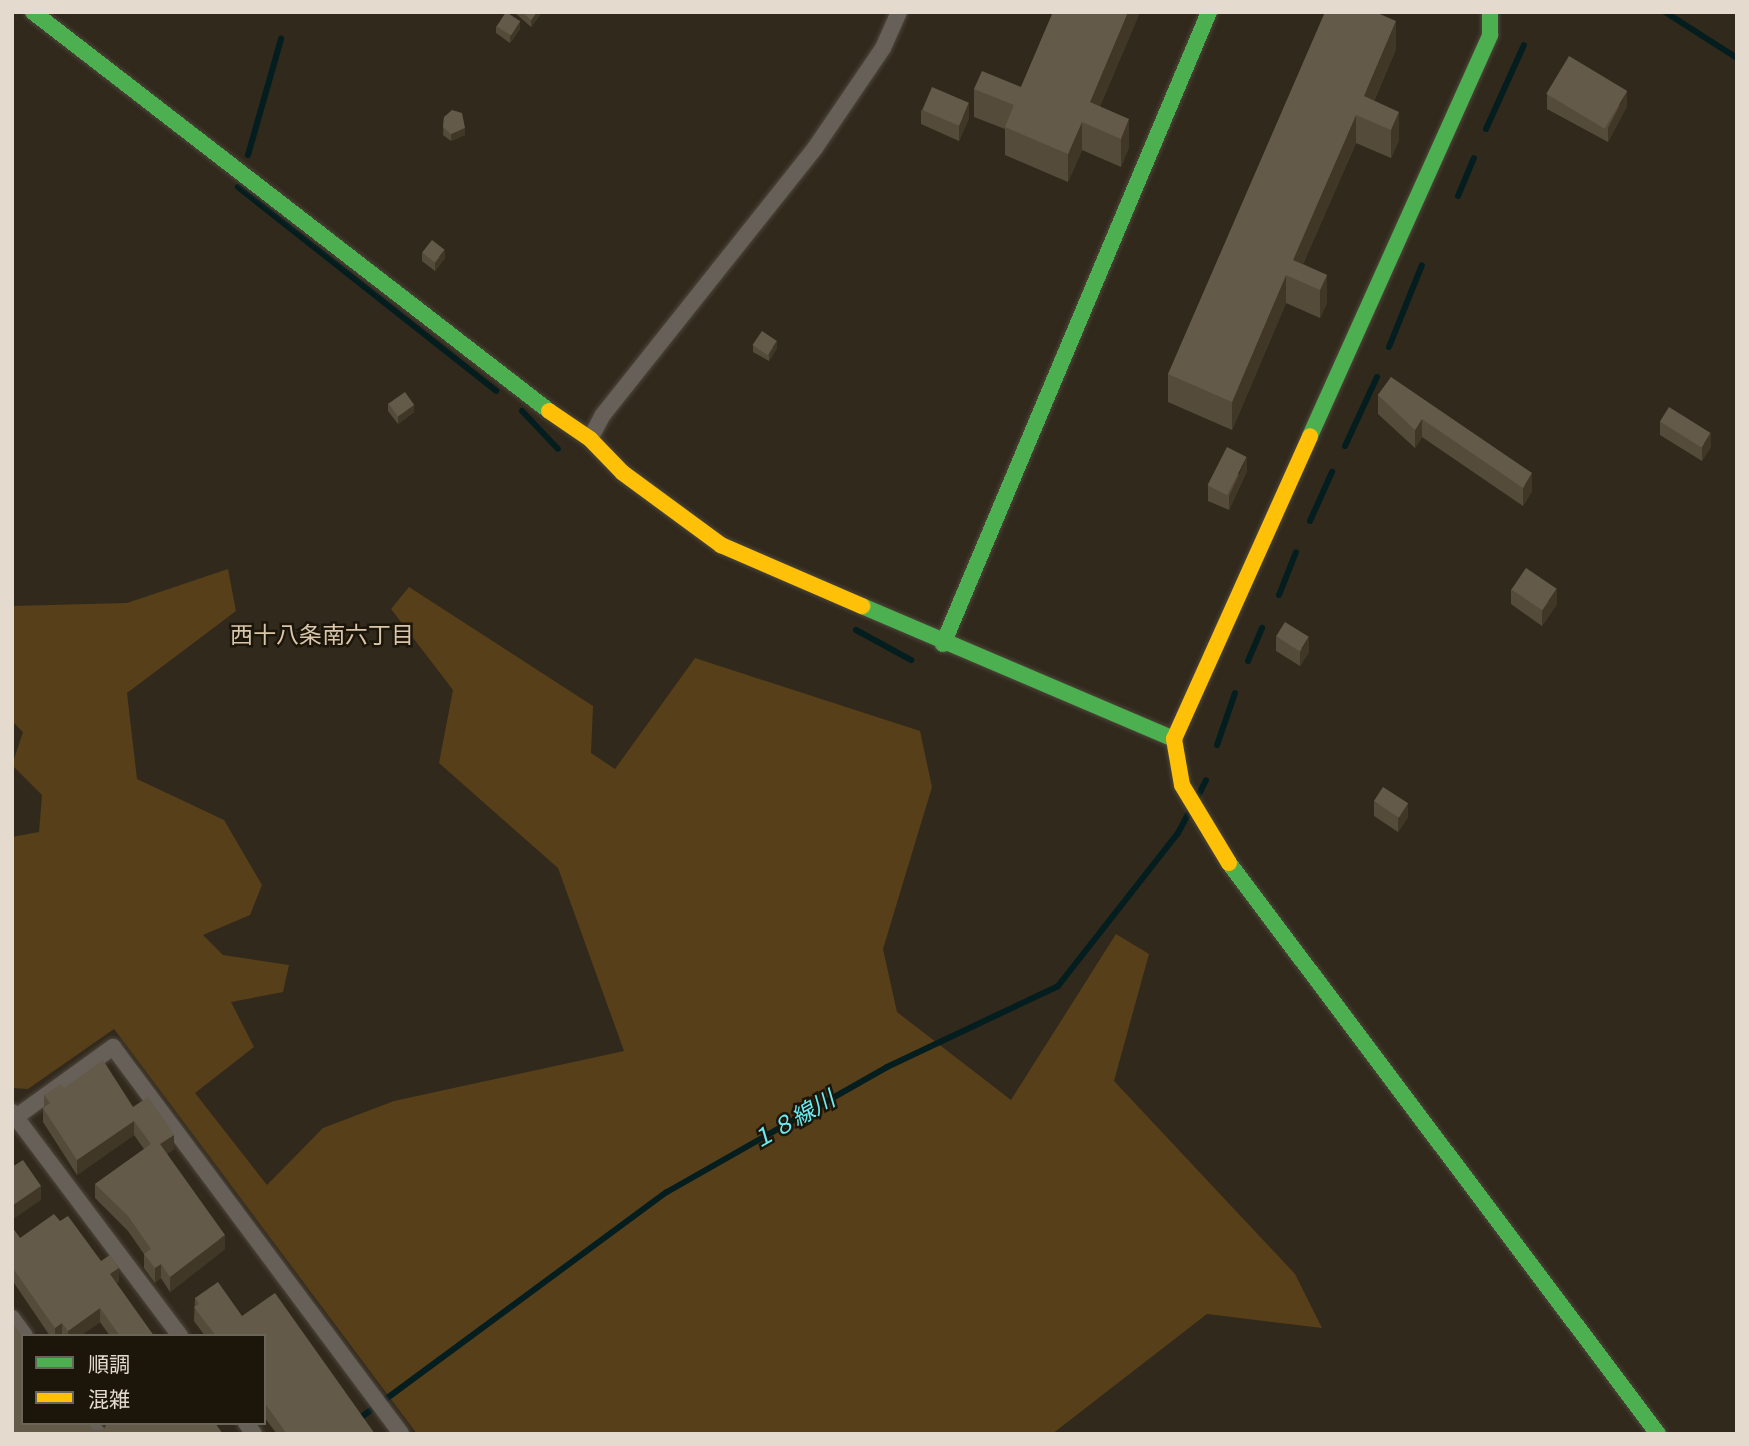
<!DOCTYPE html>
<meta charset="utf-8">
<style>
body{margin:0}
#map{position:relative;width:1749px;height:1446px;overflow:hidden;background:#31291c;font-family:Figtree,"Noto Sans JP",sans-serif}
div>[style]{position:absolute}
[style*='--x']{left:calc(var(--x)*1px);top:calc(var(--y)*1px);width:calc(var(--w)*1px);rotate:calc(var(--a)*1deg)}
.green>*{inset:0;background:#573f19}
.stream>*{height:6px;margin:-3px;padding:0 3px;transform-origin:3px;border-radius:3px;background:#041d1e}
.roads{filter:drop-shadow(0 0 2px #4d463b) drop-shadow(0 0 2px #4d463b)}
.street>*{height:16px;margin:-8px;padding:0 8px;transform-origin:8px;border-radius:8px;background:#676058}
.fast>*{height:16px;margin:-8px;padding:0 8px;transform-origin:8px;border-radius:8px;background:#4caf50}
.slow>*{height:16px;margin:-8px;padding:0 8px;transform-origin:8px;border-radius:8px;background:#ffc107}
.wall>*{inset:0;background:#554b3a}
.shaded-wall>*{inset:0;background:#403727}
.building>*{inset:0;background:#645a4a;transform-origin:0 0}
span{translate:-50% -50%;white-space:nowrap;text-align:center;line-height:1.15;-webkit-text-stroke:5px #1b150a;paint-order:stroke}
.neighbourhood-label{font-size:23px;color:#d9c5aa}
.water-label{font-size:23px;color:#67ecf4;font-style:italic}
.frame{position:absolute;inset:0;border:14px solid #e4dacd;pointer-events:none}
.legend{position:absolute;left:21px;top:1334px;width:245px;height:91px;box-sizing:border-box;background:#1b150a;border:2px solid #6b6458;margin:0;padding:9px 12px;list-style:none;font-size:21px;color:#e4dacd}
.legend li{display:flex;align-items:center;gap:14px;height:35px}
.legend b{width:35px;border:2px solid #6b6458}
</style>
<div id="map">
<div class="green">
<i style="clip-path:polygon(228px 569px,236px 611px,127px 693px,137px 779px,224px 820px,262px 885px,250px 915px,203px 935px,223px 955px,289px 965px,283px 992px,231px 1002px,254px 1047px,195px 1093px,267px 1185px,323px 1128px,394px 1101px,624px 1051px,558px 868px,439px 763px,453px 690px,391px 609px,409px 587px,593px 706px,591px 753px,615px 769px,695px 658px,920px 731px,932px 787px,883px 949px,897px 1012px,1011px 1100px,1116px 934px,1149px 954px,1114px 1081px,1295px 1274px,1322px 1328px,1207px 1314px,1052px 1434px,417px 1434px,114px 1029px,28px 1089px,12px 1088px,12px 837px,39px 832px,42px 795px,12px 765px,23px 732px,12px 721px,12px 606px,127px 603px)"></i>
</div>
<div class="stream">
<i style="--x:1665;--y:12;--w:85;--a:32.6"></i>
<i style="--x:1486;--y:129;--w:92;--a:-65.7"></i>
<i style="--x:248;--y:155;--w:121;--a:-74.1"></i>
<i style="--x:238;--y:187;--w:329;--a:38.3"></i>
<i style="--x:1458;--y:196;--w:41;--a:-67.2"></i>
<i style="--x:1389;--y:347;--w:88;--a:-68.1"></i>
<i style="--x:522;--y:411;--w:52;--a:46.5"></i>
<i style="--x:1345;--y:446;--w:76;--a:-65.1"></i>
<i style="--x:1310;--y:521;--w:54;--a:-65.8"></i>
<i style="--x:1279;--y:595;--w:46;--a:-68.4"></i>
<i style="--x:856;--y:630;--w:63;--a:28.6"></i>
<i style="--x:1248;--y:661;--w:36;--a:-67"></i>
<i style="--x:1217;--y:745;--w:55;--a:-70.9"></i>
<i style="--x:1196;--y:800;--w:22;--a:-63"></i>
<i style="--x:356;--y:1421;--w:386;--a:-36.4"></i>
<i style="--x:667;--y:1192;--w:253;--a:-29.6"></i>
<i style="--x:887;--y:1067;--w:189;--a:-25.3"></i>
<i style="--x:1058;--y:986;--w:194;--a:-51.9"></i>
<i style="--x:1178;--y:833;--w:26;--a:-62"></i>
</div>
<div class="roads">
<div class="street">
<i style="--x:590;--y:439;--w:26;--a:-62"></i>
<i style="--x:602;--y:416;--w:342;--a:-51.5"></i>
<i style="--x:815;--y:148;--w:121;--a:-55.8"></i>
<i style="--x:883;--y:48;--w:39;--a:-66"></i>
<i style="--x:12;--y:1112;--w:280;--a:53.1"></i>
<i style="--x:16;--y:1117;--w:120;--a:-35.8"></i>
<i style="--x:113;--y:1047;--w:482;--a:53.3"></i>
<i style="--x:12;--y:1318;--w:22;--a:54"></i>
<i style="--x:90;--y:1423;--w:14;--a:54"></i>
<i style="--x:246;--y:1423;--w:14;--a:54"></i>
</div>
<div class="fast">
<i style="--x:33;--y:12;--w:652;--a:37.71"></i>
<i style="--x:1310;--y:436;--w:440;--a:-65.8"></i>
<i style="--x:1490;--y:35;--w:23;--a:-90"></i>
<i style="--x:862;--y:606;--w:339;--a:23.1"></i>
<i style="--x:943;--y:644;--w:686;--a:-67.17"></i>
<i style="--x:1229;--y:863;--w:714;--a:53.08"></i>
</div>
<div class="slow">
<i style="--x:549;--y:411;--w:50;--a:34.3"></i>
<i style="--x:590;--y:439;--w:47;--a:45.9"></i>
<i style="--x:623;--y:473;--w:122;--a:36.3"></i>
<i style="--x:721;--y:545;--w:154;--a:23.4"></i>
<i style="--x:1229;--y:863;--w:91;--a:-121.1"></i>
<i style="--x:1182;--y:785;--w:47;--a:-99.9"></i>
<i style="--x:1174;--y:739;--w:332;--a:-65.8"></i>
</div>
</div>
<div class="wall">
<i style="clip-path:polygon(514px 12px,542px 12px,531px 27px)"></i>
<i style="clip-path:polygon(1053px 12px,1140px 12px,1100px 106px,1129px 147px,1121px 167px,1082px 150px,1068px 182px,1005px 155px,1005px 129px,974px 117px,974px 89px,1021px 87px)"></i>
<i style="clip-path:polygon(496px 26px,520px 29px,510px 43px,496px 33px)"></i>
<i style="clip-path:polygon(1396px 49px,1374px 101px,1399px 140px,1391px 158px,1356px 143px,1303px 264px,1327px 275px,1327px 303px,1320px 318px,1286px 303px,1232px 430px,1168px 402px,1168px 374px)"></i>
<i style="clip-path:polygon(1547px 94px,1627px 106px,1608px 142px,1547px 109px)"></i>
<i style="clip-path:polygon(921px 110px,969px 118px,959px 141px,921px 124px)"></i>
<i style="clip-path:polygon(444px 117px,465px 135px,451px 141px,443px 135px)"></i>
<i style="clip-path:polygon(422px 253px,445px 258px,435px 271px,422px 261px)"></i>
<i style="clip-path:polygon(753px 345px,777px 348px,769px 361px,753px 352px)"></i>
<i style="clip-path:polygon(1391px 377px,1532px 491px,1523px 506px,1422px 437px,1415px 448px,1378px 414px,1378px 395px)"></i>
<i style="clip-path:polygon(388px 403px,414px 412px,398px 424px,388px 411px)"></i>
<i style="clip-path:polygon(1660px 421px,1711px 447px,1702px 461px,1660px 435px)"></i>
<i style="clip-path:polygon(1247px 471px,1229px 510px,1208px 501px,1208px 486px)"></i>
<i style="clip-path:polygon(1511px 589px,1557px 604px,1542px 626px,1511px 604px)"></i>
<i style="clip-path:polygon(1276px 637px,1309px 652px,1300px 666px,1276px 651px)"></i>
<i style="clip-path:polygon(1374px 802px,1408px 817px,1398px 832px,1374px 816px)"></i>
<i style="clip-path:polygon(64px 1088px,133px 1107px,174px 1149px,167px 1154px,225px 1249px,170px 1292px,161px 1278px,155px 1283px,144px 1268px,144px 1254px,128px 1231px,95px 1198px,95px 1184px,144px 1149px,134px 1135px,77px 1175px,43px 1122px,43px 1108px,44px 1107px,44px 1095px)"></i>
<i style="clip-path:polygon(60px 1221px,101px 1261px,119px 1282px,116px 1283px,154px 1336px,110px 1336px,100px 1322px,80px 1336px,50px 1336px,12px 1280px,12px 1227px,20px 1238px)"></i>
<i style="clip-path:polygon(195px 1298px,242px 1316px,375px 1434px,277px 1434px,264px 1417px,264px 1336px,205px 1336px,194px 1321px)"></i>
</div>
<div class="shaded-wall">
<i style="clip-path:polygon(537px 12px,542px 12px,531px 27px,531px 20px)"></i>
<i style="clip-path:polygon(1128px 12px,1140px 12px,1092px 126px,1090px 102px)"></i>
<i style="clip-path:polygon(520px 21px,520px 29px,510px 43px,510px 35px)"></i>
<i style="clip-path:polygon(1396px 21px,1396px 49px,1366px 119px,1364px 96px)"></i>
<i style="clip-path:polygon(1627px 91px,1627px 106px,1608px 142px,1608px 128px)"></i>
<i style="clip-path:polygon(969px 103px,969px 118px,959px 141px,959px 126px)"></i>
<i style="clip-path:polygon(1399px 112px,1399px 140px,1391px 158px,1391px 130px)"></i>
<i style="clip-path:polygon(1356px 115px,1356px 143px,1296px 280px,1293px 260px)"></i>
<i style="clip-path:polygon(1129px 119px,1129px 147px,1121px 167px,1121px 139px)"></i>
<i style="clip-path:polygon(1082px 122px,1082px 150px,1068px 182px,1068px 154px)"></i>
<i style="clip-path:polygon(465px 128px,465px 135px,451px 141px,451px 134px)"></i>
<i style="clip-path:polygon(445px 250px,445px 258px,435px 271px,435px 263px)"></i>
<i style="clip-path:polygon(1286px 275px,1286px 303px,1232px 430px,1232px 402px)"></i>
<i style="clip-path:polygon(1327px 275px,1327px 303px,1320px 318px,1320px 290px)"></i>
<i style="clip-path:polygon(777px 341px,777px 348px,769px 361px,769px 354px)"></i>
<i style="clip-path:polygon(414px 405px,414px 412px,398px 424px,398px 416px)"></i>
<i style="clip-path:polygon(1422px 419px,1422px 437px,1415px 448px,1415px 430px)"></i>
<i style="clip-path:polygon(1711px 433px,1711px 447px,1702px 461px,1702px 447px)"></i>
<i style="clip-path:polygon(1247px 457px,1247px 471px,1229px 510px,1229px 496px)"></i>
<i style="clip-path:polygon(1532px 473px,1532px 491px,1523px 506px,1523px 488px)"></i>
<i style="clip-path:polygon(1557px 589px,1557px 604px,1542px 626px,1542px 611px)"></i>
<i style="clip-path:polygon(1309px 637px,1309px 652px,1300px 666px,1300px 652px)"></i>
<i style="clip-path:polygon(1408px 803px,1408px 817px,1398px 832px,1398px 818px)"></i>
<i style="clip-path:polygon(134px 1121px,134px 1135px,77px 1175px,77px 1160px)"></i>
<i style="clip-path:polygon(174px 1135px,174px 1149px,160px 1159px,160px 1144px)"></i>
<i style="clip-path:polygon(41px 1186px,41px 1200px,12px 1220px,12px 1206px)"></i>
<i style="clip-path:polygon(225px 1235px,225px 1249px,170px 1292px,170px 1277px)"></i>
<i style="clip-path:polygon(161px 1264px,161px 1278px,155px 1283px,155px 1268px)"></i>
<i style="clip-path:polygon(119px 1268px,119px 1282px,110px 1288px,110px 1274px)"></i>
<i style="clip-path:polygon(100px 1308px,100px 1322px,80px 1336px,68px 1336px,68px 1331px)"></i>
<i style="clip-path:polygon(62px 1323px,62px 1336px,55px 1336px,55px 1328px)"></i>
</div>
<div class="building">
<i style="left:506px;top:12px;width:17px;height:17px;rotate:33deg"></i>
<i style="clip-path:polygon(522px 12px,537px 12px,531px 20px)"></i>
<i style="clip-path:polygon(1053px 12px,1128px 12px,1090px 102px,1129px 119px,1121px 139px,1082px 122px,1068px 154px,1005px 127px,1014px 105px,974px 89px,982px 71px,1021px 87px)"></i>
<i style="clip-path:polygon(1325px 12px,1375px 12px,1396px 21px,1364px 96px,1399px 112px,1391px 130px,1356px 115px,1293px 260px,1327px 275px,1320px 290px,1286px 275px,1232px 402px,1168px 374px)"></i>
<i style="left:1569px;top:56px;width:68px;height:44px;rotate:31deg"></i>
<i style="left:932px;top:87px;width:40px;height:25px;rotate:23deg"></i>
<i style="clip-path:polygon(452px 110px,462px 113px,465px 128px,451px 134px,443px 127px,444px 117px)"></i>
<i style="left:432px;top:240px;width:16px;height:16px;rotate:38deg"></i>
<i style="left:762px;top:331px;width:18px;height:17px;rotate:34deg"></i>
<i style="clip-path:polygon(1391px 377px,1532px 473px,1523px 488px,1422px 419px,1415px 430px,1378px 395px)"></i>
<i style="left:405px;top:392px;width:16px;height:20px;rotate:55deg"></i>
<i style="left:1669px;top:407px;width:49px;height:17px;rotate:32deg"></i>
<i style="left:1227px;top:447px;width:22px;height:43px;rotate:27deg"></i>
<i style="left:1526px;top:568px;width:37px;height:26px;rotate:34deg"></i>
<i style="left:1285px;top:622px;width:28px;height:17px;rotate:32deg"></i>
<i style="left:1383px;top:787px;width:30px;height:17px;rotate:33deg"></i>
<i style="clip-path:polygon(103px 1060px,133px 1107px,148px 1097px,163px 1118px,174px 1135px,160px 1144px,225px 1235px,170px 1277px,161px 1264px,155px 1268px,144px 1254px,151px 1249px,128px 1216px,95px 1184px,151px 1144px,134px 1121px,77px 1160px,43px 1108px,50px 1103px,44px 1095px,61px 1084px,64px 1088px)"></i>
<i style="clip-path:polygon(23px 1160px,41px 1186px,12px 1206px,12px 1167px)"></i>
<i style="clip-path:polygon(54px 1214px,60px 1221px,68px 1216px,101px 1261px,110px 1255px,119px 1268px,110px 1274px,154px 1336px,120px 1336px,100px 1308px,68px 1331px,62px 1323px,55px 1328px,12px 1267px,12px 1227px,20px 1238px)"></i>
<i style="clip-path:polygon(218px 1282px,242px 1316px,275px 1293px,375px 1434px,287px 1434px,264px 1402px,264px 1336px,216px 1336px,194px 1307px,199px 1304px,195px 1298px)"></i>
<i style="clip-path:polygon(13px 1324px,23px 1337px,23px 1423px,88px 1423px,93px 1430px,104px 1429px,107px 1423px,215px 1423px,223px 1434px,12px 1434px,12px 1325px)"></i>
</div>
<div class="neighbourhood-label">
<span style="left:322px;top:635px">西十八条南六丁目</span>
</div>
<div class="water-label">
<span style="left:793px;top:1120px;rotate:-30deg">１８線川</span>
</div>
<div class="frame"></div>
<ul class="legend">
<li><b style="height:9px;background:#4caf50"></b>順調</li>
<li><b style="height:9px;background:#ffc107"></b>混雑</li>
</ul>
</div>
